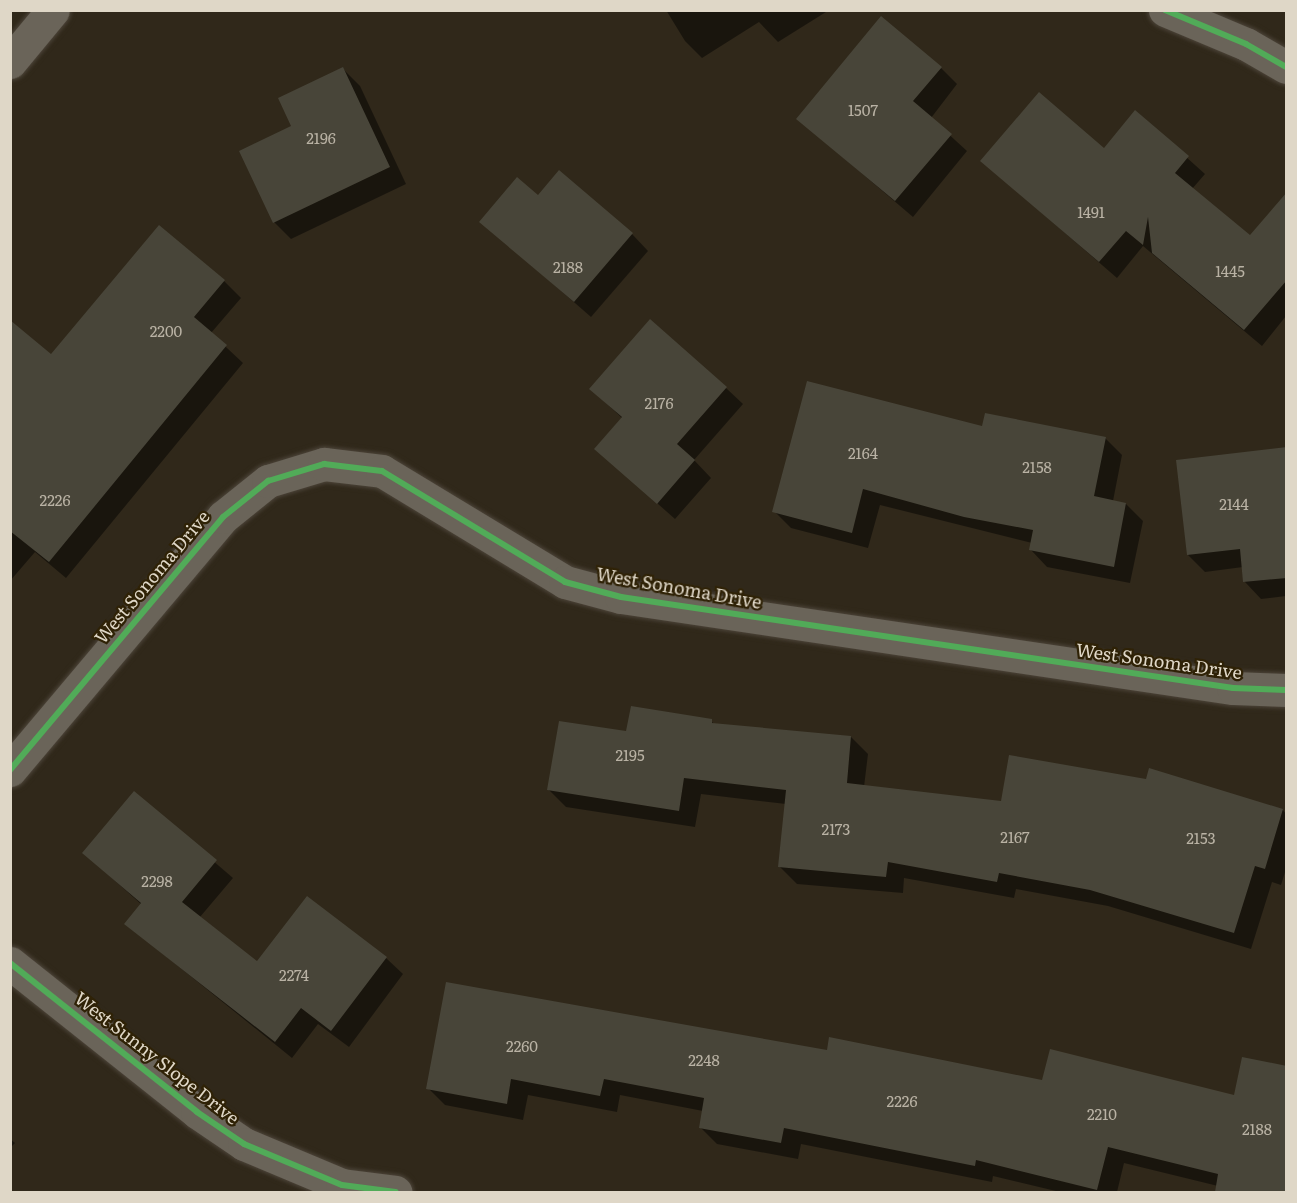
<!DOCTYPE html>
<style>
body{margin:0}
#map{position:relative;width:1297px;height:1203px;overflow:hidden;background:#30281a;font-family:Literata,serif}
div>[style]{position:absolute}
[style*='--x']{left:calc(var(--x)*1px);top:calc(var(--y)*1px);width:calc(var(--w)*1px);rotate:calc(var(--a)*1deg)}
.shadow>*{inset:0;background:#0007}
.building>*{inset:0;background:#484539}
.roads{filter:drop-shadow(0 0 2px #4c4439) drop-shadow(0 0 2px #4c4439)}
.minor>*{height:33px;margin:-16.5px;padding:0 16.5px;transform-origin:16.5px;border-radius:16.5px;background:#6a6459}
.secondary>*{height:33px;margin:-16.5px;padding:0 16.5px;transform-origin:16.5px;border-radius:16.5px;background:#6a6459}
.cycleway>*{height:6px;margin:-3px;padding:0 3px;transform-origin:3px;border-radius:3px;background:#51ab58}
span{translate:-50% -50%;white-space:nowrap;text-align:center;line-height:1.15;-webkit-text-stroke:4.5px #2f2206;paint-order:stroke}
.number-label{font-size:15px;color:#b9b2a4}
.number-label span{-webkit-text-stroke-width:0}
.street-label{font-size:18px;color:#dfd7c7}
.frame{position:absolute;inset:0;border:12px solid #dfd7c7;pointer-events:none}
</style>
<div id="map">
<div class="shadow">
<i style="clip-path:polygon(666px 10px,825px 10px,826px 12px,778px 42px,759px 22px,702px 58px,685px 41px)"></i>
<i style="clip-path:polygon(941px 68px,957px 84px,931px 118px,967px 151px,913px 217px,798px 119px)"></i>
<i style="clip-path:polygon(343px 69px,360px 86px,406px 184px,291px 239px,274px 222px,293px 127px)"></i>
<i style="clip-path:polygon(1136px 112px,1205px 174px,1192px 189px,1250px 237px,1286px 206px,1286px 316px,1262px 346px,1143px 246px,1117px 278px,982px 161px,1104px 150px)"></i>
<i style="clip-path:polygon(539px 197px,632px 234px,648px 251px,591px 317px,481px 221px)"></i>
<i style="clip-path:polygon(224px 281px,241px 298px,211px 333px,243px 363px,66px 578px,35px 552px,10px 581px,10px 322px,51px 356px)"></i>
<i style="clip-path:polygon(726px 388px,743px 404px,694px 460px,711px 478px,675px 519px,596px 449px,622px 418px,591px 389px)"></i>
<i style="clip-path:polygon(983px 428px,1105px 438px,1122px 455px,1113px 501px,1126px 504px,1143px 521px,1130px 583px,1047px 567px,1031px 550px,1032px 543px,880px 505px,868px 548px,791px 528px,774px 511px)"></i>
<i style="clip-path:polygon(1286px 449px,1286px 596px,1261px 599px,1245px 582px,1243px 567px,1205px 572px,1188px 555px)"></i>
<i style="clip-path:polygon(711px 721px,715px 725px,851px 737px,868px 754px,864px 787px,1002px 803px,1147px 781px,1150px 770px,1283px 810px,1286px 814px,1286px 869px,1281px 885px,1272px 882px,1251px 949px,1108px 906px,1016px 889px,1014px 898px,904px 878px,903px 893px,797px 884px,780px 867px,786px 804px,701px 794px,695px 827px,566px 807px,549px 790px,628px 733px)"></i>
<i style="clip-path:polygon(134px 793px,233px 878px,200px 917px,257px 963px,386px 958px,403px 974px,349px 1047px,318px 1024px,292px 1058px,126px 924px,142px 905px,84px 853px)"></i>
<i style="clip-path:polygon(448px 984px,828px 1052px,1043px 1081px,1235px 1097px,1286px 1067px,1286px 1192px,1216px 1192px,1218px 1186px,1124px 1163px,1117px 1192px,1060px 1192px,993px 1176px,992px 1182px,801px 1144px,798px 1159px,717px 1144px,700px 1127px,703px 1111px,620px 1095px,617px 1112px,528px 1095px,523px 1120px,445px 1105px,428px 1088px)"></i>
<i style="clip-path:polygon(10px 1139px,15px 1143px,10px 1148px)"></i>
</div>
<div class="building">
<i style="clip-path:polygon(881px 16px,942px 67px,913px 101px,952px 134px,895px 201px,796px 119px)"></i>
<i style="clip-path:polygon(343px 67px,390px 167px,273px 223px,239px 151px,291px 126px,278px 98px)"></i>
<i style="clip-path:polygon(1039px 92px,1104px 148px,1135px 110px,1189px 156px,1175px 173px,1250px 235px,1287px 192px,1287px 280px,1244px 330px,1152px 253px,1148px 217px,1143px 245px,1126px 231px,1099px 262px,980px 161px)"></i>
<i style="clip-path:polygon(559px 170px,633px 233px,574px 302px,479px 222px,517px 177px,538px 195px)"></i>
<i style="clip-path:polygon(159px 225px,225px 280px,194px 317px,227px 345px,49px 562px,10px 531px,10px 320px,51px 354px)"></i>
<i style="clip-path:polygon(650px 319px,727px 387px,677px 444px,695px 460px,657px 504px,594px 449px,622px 417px,589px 389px)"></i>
<i style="clip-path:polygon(807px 381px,982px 426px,985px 413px,1106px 437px,1094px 496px,1126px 503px,1114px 567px,1029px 550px,1033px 530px,964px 517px,863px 489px,852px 533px,772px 512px)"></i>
<i style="clip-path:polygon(1287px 447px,1287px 578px,1243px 582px,1240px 549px,1187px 555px,1176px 460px)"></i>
<i style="clip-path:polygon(631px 706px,712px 719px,712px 723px,851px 736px,847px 783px,1001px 801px,1009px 755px,1146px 779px,1149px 768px,1283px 809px,1265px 869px,1255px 866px,1234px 933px,1090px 890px,999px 873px,997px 882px,888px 862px,886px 877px,778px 867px,786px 790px,684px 778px,679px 811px,547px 790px,559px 721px,626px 731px)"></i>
<i style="clip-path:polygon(134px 791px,217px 860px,182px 902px,257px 961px,307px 896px,387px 957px,331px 1031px,301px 1008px,275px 1042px,124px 924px,141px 903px,82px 853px)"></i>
<i style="clip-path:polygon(446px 982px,827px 1050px,829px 1037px,1042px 1080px,1050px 1049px,1234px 1095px,1242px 1057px,1287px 1066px,1287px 1192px,1215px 1192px,1218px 1174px,1108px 1147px,1097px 1190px,976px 1160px,975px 1166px,784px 1128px,781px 1143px,699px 1128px,704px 1098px,604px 1079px,600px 1096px,511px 1079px,507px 1104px,426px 1089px)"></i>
</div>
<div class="roads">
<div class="minor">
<i style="--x:1165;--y:10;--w:88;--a:22.8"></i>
<i style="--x:1246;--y:44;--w:46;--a:29.9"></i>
<i style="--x:10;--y:770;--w:331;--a:-49.9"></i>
<i style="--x:223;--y:517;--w:58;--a:-38.7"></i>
<i style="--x:268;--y:481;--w:59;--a:-16.9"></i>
<i style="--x:324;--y:464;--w:58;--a:6.9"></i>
<i style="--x:382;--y:471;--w:214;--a:31.2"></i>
<i style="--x:565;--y:582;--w:58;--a:15"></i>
<i style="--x:621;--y:597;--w:619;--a:8.46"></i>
<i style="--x:1233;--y:688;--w:53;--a:2.2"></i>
<i style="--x:10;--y:963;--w:239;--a:38.5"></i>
<i style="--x:197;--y:1112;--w:57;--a:34.2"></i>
<i style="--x:244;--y:1144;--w:106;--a:22.7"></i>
<i style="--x:342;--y:1185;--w:54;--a:7.4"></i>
</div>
<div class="secondary">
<i style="--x:10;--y:62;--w:67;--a:-50.4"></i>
</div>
</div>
<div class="cycleway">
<i style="--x:1165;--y:10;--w:88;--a:22.8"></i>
<i style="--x:1246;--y:44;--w:46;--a:29.9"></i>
<i style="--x:10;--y:770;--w:331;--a:-49.9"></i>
<i style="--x:223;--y:517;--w:58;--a:-38.7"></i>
<i style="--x:268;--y:481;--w:59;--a:-16.9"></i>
<i style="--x:324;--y:464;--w:58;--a:6.9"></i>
<i style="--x:382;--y:471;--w:214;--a:31.2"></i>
<i style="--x:565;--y:582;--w:58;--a:15"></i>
<i style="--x:621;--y:597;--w:619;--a:8.46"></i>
<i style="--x:1233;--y:688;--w:53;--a:2.2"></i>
<i style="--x:10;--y:963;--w:239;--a:38.5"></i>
<i style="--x:197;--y:1112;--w:57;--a:34.2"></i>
<i style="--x:244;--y:1144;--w:106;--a:22.7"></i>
<i style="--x:342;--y:1185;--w:54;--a:7.4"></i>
</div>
<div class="number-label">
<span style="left:863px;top:110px">1507</span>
<span style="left:321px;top:138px">2196</span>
<span style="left:1091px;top:212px">1491</span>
<span style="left:568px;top:267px">2188</span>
<span style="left:1230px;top:271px">1445</span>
<span style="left:166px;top:331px">2200</span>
<span style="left:659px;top:403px">2176</span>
<span style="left:863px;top:453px">2164</span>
<span style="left:1037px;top:467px">2158</span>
<span style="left:55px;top:500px">2226</span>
<span style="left:1234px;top:504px">2144</span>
<span style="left:630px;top:755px">2195</span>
<span style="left:836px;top:829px">2173</span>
<span style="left:1015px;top:837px">2167</span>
<span style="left:1201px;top:838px">2153</span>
<span style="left:157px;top:881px">2298</span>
<span style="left:294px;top:975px">2274</span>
<span style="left:522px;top:1046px">2260</span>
<span style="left:704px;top:1060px">2248</span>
<span style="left:902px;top:1101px">2226</span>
<span style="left:1102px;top:1114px">2210</span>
<span style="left:1257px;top:1129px">2188</span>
</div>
<div class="street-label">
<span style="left:152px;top:577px;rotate:-50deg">West Sonoma Drive</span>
<span style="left:679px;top:588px;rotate:10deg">West Sonoma Drive</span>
<span style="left:1159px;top:661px;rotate:8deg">West Sonoma Drive</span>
<span style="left:157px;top:1058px;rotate:38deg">West Sunny Slope Drive</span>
</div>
<div class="frame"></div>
</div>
